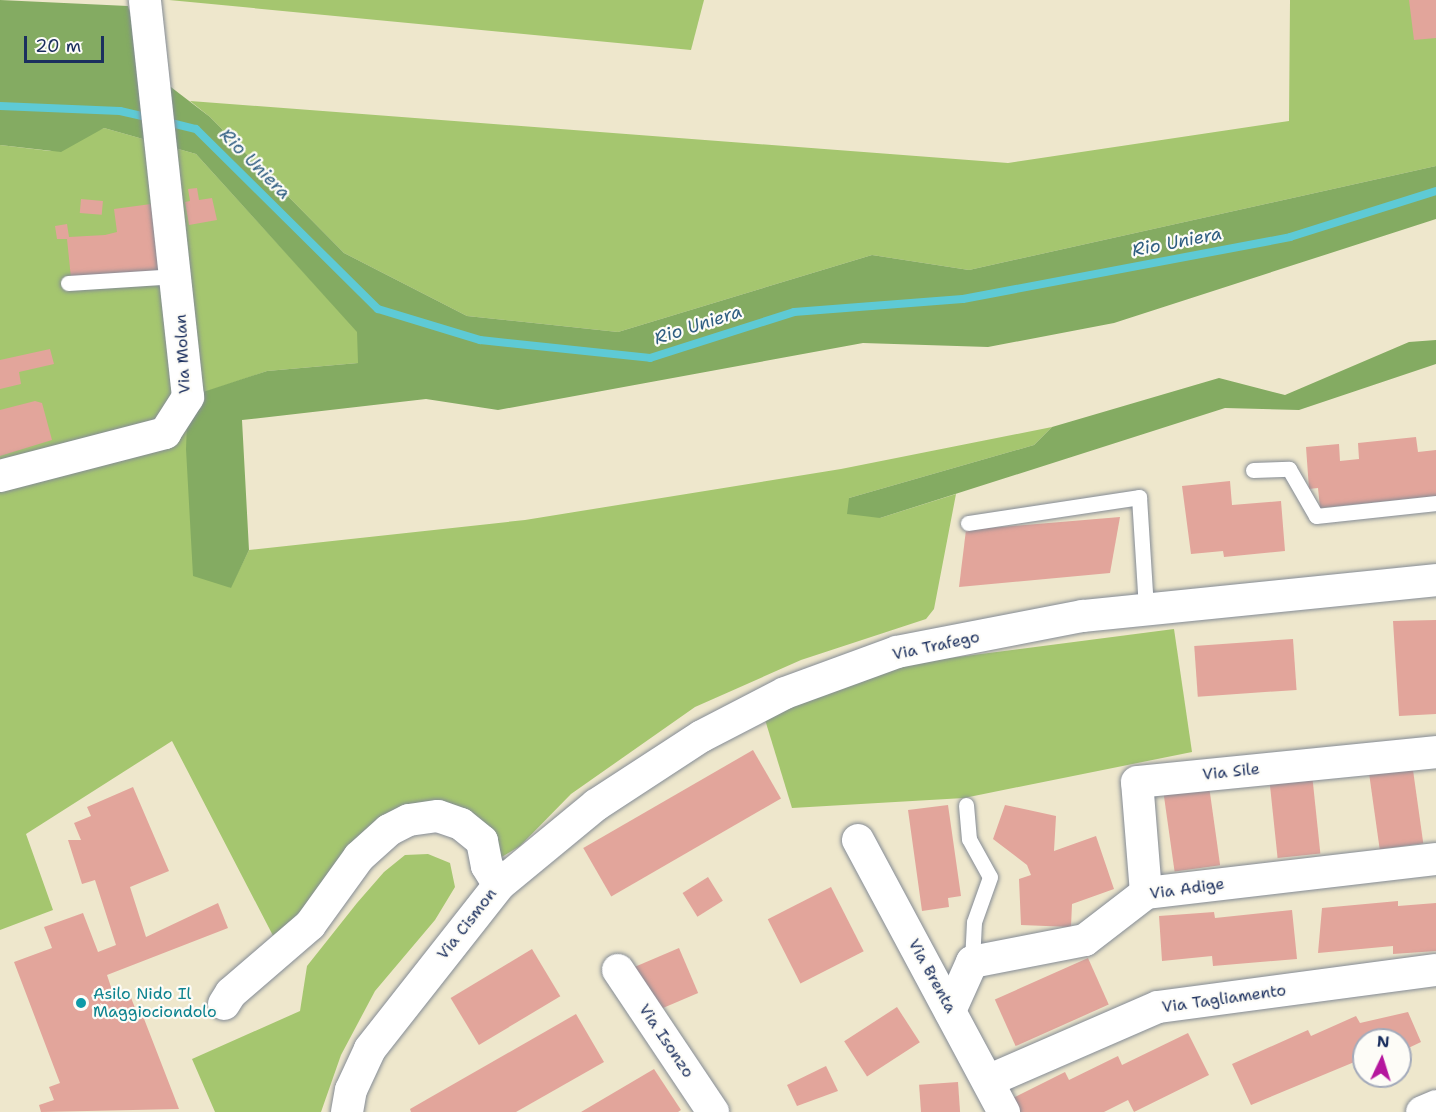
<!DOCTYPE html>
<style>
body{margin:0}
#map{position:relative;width:1436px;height:1112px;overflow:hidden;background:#eee7cc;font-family:"Shantell Sans",sans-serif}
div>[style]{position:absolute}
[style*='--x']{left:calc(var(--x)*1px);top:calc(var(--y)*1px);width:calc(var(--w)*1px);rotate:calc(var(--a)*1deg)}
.green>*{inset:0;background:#a5c66f}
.forest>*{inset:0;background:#84ab62}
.stream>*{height:8px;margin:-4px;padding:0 4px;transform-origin:4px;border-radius:4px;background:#5ecad5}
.building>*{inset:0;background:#e2a59b;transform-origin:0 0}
.roads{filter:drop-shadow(0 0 2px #848b95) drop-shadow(0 0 2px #848b95)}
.service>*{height:15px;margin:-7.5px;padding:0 7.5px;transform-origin:7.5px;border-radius:7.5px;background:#fff}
.minor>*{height:32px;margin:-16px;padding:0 16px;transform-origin:16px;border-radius:16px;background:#fff}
.primary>*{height:33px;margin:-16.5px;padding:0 16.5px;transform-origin:16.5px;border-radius:16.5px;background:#fff}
.dots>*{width:16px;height:16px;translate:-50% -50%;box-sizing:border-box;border:3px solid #fdfcf7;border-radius:50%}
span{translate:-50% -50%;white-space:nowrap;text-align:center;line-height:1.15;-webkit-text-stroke:4.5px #fdfcf7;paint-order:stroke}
.street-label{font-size:16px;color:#1b2f5e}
.culture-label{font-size:16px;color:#0d838f}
.left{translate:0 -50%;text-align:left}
.water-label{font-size:18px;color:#2f5e82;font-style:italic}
.north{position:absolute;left:1352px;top:1028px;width:60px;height:60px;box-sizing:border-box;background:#fdfcf7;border:2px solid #a3aaba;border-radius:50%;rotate:4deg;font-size:16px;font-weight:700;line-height:24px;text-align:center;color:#1b2f5e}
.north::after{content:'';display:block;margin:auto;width:21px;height:27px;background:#b5179e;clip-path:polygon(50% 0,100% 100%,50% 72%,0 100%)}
.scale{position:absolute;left:24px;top:36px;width:80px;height:27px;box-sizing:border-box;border:3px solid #1b2f5e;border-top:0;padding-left:8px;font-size:18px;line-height:21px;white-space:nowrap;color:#1b2f5e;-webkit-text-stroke:4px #fdfcf7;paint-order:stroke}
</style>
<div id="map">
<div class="green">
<i style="clip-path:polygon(169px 0,704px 0,691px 50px)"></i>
<i style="clip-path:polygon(1290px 0,1436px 0,1436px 166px,969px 270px,872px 255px,618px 332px,467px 316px,344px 253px,210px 117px,190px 101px,1008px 163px,1289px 121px)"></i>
<i style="clip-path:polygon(104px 128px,196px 154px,358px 332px,358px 363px,267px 371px,188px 398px,230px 588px,249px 550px,525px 520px,841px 469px,1052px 427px,1034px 445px,849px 498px,880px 518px,956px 494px,934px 609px,926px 619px,801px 660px,695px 707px,571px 794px,520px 846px,487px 866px,482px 841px,409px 821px,282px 953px,172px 741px,26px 834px,53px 910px,0 930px,0 145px,50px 151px)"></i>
<i style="clip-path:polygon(1174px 629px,1192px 752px,964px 798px,792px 808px,763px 713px,895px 665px)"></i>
<i style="clip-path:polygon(428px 854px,450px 863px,455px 887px,435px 920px,375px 991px,341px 1055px,321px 1112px,215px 1112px,192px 1059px,300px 1011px,307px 966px,357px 903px,384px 872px,405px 855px)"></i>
</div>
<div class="forest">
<i style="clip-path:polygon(0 0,128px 6px,146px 68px,210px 117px,344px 253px,467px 316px,618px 332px,872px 255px,969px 270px,1436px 166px,1436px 219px,1114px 323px,988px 347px,863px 343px,498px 410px,426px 399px,242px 420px,249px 550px,231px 588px,193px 576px,186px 449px,188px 397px,267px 371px,358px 363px,357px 332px,196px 154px,104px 128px,61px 152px,0 145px)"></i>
<i style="clip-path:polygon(1436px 340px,1436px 364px,1299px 410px,1225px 408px,880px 518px,847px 514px,849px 498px,1034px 445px,1052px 427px,1219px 378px,1285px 395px,1409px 342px)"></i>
</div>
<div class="stream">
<i style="--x:0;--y:106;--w:120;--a:2.4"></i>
<i style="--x:120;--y:111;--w:32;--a:13"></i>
<i style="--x:163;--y:121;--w:34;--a:14"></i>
<i style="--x:196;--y:129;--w:256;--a:44.7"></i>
<i style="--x:378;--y:309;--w:107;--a:16.9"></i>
<i style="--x:480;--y:340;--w:171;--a:6"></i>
<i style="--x:650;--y:358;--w:151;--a:-17.7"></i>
<i style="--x:794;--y:312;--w:169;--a:-4.4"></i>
<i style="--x:963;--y:299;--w:333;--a:-10.7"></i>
<i style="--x:1290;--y:237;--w:153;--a:-17.5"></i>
</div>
<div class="building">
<i style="clip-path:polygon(1409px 0,1436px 0,1436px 38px,1414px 40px)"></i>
<i style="clip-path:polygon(197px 188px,199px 200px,212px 198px,217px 220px,189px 225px,185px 202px,190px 201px,188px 189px)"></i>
<i style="left:81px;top:199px;width:22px;height:14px;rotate:5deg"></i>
<i style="clip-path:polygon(151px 204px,159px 271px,71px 278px,67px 239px,57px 239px,55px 226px,67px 224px,69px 237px,105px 235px,117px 232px,114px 209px)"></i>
<i style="clip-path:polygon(50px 349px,54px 364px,19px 372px,21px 384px,0 389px,0 360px)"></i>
<i style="clip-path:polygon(35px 401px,42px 403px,52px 440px,0 456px,0 410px)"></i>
<i style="clip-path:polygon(1416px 437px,1418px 452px,1436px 450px,1436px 496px,1320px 508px,1318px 488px,1309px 489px,1306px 447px,1339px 444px,1340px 461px,1359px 459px,1358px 443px)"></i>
<i style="clip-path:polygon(1230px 481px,1232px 505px,1281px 501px,1285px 551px,1224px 557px,1223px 551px,1191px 554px,1182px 486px)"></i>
<i style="clip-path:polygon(1120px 517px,1110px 573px,959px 587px,966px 530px)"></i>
<i style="clip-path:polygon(1436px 620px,1436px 714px,1399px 716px,1393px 621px)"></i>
<i style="left:1293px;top:639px;width:51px;height:99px;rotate:86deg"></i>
<i style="left:753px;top:750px;width:56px;height:196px;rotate:60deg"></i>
<i style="left:1412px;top:763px;width:81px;height:44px;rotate:82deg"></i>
<i style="left:1312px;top:774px;width:80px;height:43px;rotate:84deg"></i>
<i style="left:1209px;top:786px;width:80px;height:46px;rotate:82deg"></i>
<i style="clip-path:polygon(133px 787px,169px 871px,130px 887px,146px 937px,218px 903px,228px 928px,107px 975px,114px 996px,128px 990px,137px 1013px,141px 1011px,179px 1109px,41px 1112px,39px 1105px,54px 1100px,49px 1087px,60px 1083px,14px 962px,52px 948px,44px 927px,83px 913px,98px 952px,116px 945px,95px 880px,82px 884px,68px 840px,81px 840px,74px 823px,91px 816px,87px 807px)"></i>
<i style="clip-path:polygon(948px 805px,961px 896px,948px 898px,949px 907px,922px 911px,908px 810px)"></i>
<i style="clip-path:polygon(1005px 805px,1056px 816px,1054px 851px,1096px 836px,1114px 889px,1072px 904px,1071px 927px,1021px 925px,1019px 879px,1031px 875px,1027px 865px,993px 839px)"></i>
<i style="left:708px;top:877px;width:28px;height:30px;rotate:58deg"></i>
<i style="left:831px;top:887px;width:72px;height:71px;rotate:63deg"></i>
<i style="clip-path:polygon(1398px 901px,1398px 906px,1436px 903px,1436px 951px,1393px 954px,1393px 946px,1318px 953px,1322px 908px)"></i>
<i style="clip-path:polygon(1292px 910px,1297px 959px,1213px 966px,1212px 956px,1162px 961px,1159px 916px,1214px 912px,1215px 918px)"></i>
<i style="left:679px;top:948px;width:49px;height:49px;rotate:67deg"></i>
<i style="left:532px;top:949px;width:55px;height:95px;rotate:59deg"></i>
<i style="left:1088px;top:958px;width:51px;height:102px;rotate:66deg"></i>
<i style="left:897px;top:1007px;width:42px;height:63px;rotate:57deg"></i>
<i style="clip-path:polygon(1408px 1012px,1421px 1042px,1400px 1052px,1400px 1040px,1364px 1040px,1364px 1058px,1251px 1105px,1232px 1064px,1308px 1030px,1311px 1036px,1356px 1016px,1360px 1023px)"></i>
<i style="clip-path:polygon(576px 1014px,604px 1062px,516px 1112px,411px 1112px,410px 1109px)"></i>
<i style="clip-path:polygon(1188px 1033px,1209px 1075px,1134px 1112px,1128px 1100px,1104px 1112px,1020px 1112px,1013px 1098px,1065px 1072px,1069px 1080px,1118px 1056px,1122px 1065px)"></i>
<i style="clip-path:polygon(826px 1066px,838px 1091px,797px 1106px,787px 1085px)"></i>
<i style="clip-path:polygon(654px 1069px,681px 1110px,678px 1112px,581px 1112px)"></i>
<i style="left:958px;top:1082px;width:30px;height:39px;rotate:86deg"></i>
</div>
<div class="roads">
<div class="service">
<i style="--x:68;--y:283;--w:109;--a:-3.7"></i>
<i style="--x:1253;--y:470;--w:36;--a:-2"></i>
<i style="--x:1289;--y:469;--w:54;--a:60.1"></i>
<i style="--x:1316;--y:516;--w:121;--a:-6.2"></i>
<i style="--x:968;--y:523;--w:173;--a:-8.6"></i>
<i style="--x:1139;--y:497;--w:111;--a:86.4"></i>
<i style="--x:966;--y:805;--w:34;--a:85"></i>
<i style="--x:969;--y:839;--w:43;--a:61.1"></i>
<i style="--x:990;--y:877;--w:48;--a:109.6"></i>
<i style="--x:974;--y:922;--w:40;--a:92.9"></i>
</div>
<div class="minor">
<i style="--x:0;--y:476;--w:171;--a:-14.6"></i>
<i style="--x:165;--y:433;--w:43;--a:-57.4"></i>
<i style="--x:188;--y:397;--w:399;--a:-96.2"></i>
<i style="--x:858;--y:840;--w:309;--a:61.8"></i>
<i style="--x:1146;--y:893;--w:111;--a:-94.6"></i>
<i style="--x:1137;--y:782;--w:301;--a:-5.7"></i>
<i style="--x:618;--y:970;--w:171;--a:56.2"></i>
<i style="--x:224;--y:1004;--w:13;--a:-58"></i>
<i style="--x:231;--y:993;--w:104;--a:-40.7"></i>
<i style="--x:310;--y:925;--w:84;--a:-54.2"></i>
<i style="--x:359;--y:857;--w:40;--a:-42"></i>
<i style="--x:389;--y:830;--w:22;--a:-27"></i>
<i style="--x:409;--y:820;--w:29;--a:-8"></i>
<i style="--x:438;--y:816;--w:24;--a:19"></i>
<i style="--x:461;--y:824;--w:27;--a:39"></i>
<i style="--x:482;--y:841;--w:25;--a:79"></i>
<i style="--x:487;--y:866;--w:22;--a:58"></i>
<i style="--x:950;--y:1011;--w:54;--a:-65.8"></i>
<i style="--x:972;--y:962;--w:115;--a:-11"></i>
<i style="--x:1085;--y:940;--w:77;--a:-37.6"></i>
<i style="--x:1146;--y:893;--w:292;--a:-6.7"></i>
<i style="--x:990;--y:1080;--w:183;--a:-23.5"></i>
<i style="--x:1158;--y:1007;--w:280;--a:-7.6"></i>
<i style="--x:347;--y:1112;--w:22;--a:-80"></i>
<i style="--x:351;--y:1090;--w:45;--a:-65.1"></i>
<i style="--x:370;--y:1049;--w:209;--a:-51.8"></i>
<i style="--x:499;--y:885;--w:126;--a:-39.5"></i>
<i style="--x:596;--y:805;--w:126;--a:-33.1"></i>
<i style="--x:702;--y:736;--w:93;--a:-27.4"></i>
<i style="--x:785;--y:693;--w:119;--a:-20.1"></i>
<i style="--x:897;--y:652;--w:189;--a:-11"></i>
<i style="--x:1083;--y:616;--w:355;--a:-5.8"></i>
</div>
<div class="primary">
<i style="--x:1422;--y:1112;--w:15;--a:-23"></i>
</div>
</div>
<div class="dots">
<i style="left:81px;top:1003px;background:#0f9aa8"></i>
</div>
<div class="street-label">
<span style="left:183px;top:354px;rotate:-93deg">Via Molan</span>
<span style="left:936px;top:646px;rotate:-12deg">Via Trafego</span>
<span style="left:1231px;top:772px;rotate:-6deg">Via Sile</span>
<span style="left:1187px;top:889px;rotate:-8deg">Via Adige</span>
<span style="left:467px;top:924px;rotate:-52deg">Via Cismon</span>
<span style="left:932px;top:976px;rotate:61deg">Via Brenta</span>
<span style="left:1224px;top:999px;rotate:-8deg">Via Tagliamento</span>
<span style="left:666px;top:1041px;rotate:56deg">Via Isonzo</span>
</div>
<div class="culture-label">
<span class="left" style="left:93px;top:1003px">Asilo Nido Il<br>Maggiociondolo</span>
</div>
<div class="water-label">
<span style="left:255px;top:164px;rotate:45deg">Rio Uniera</span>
<span style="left:1177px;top:242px;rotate:-11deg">Rio Uniera</span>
<span style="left:698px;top:325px;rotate:-18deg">Rio Uniera</span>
</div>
<div class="north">N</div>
<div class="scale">20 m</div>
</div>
